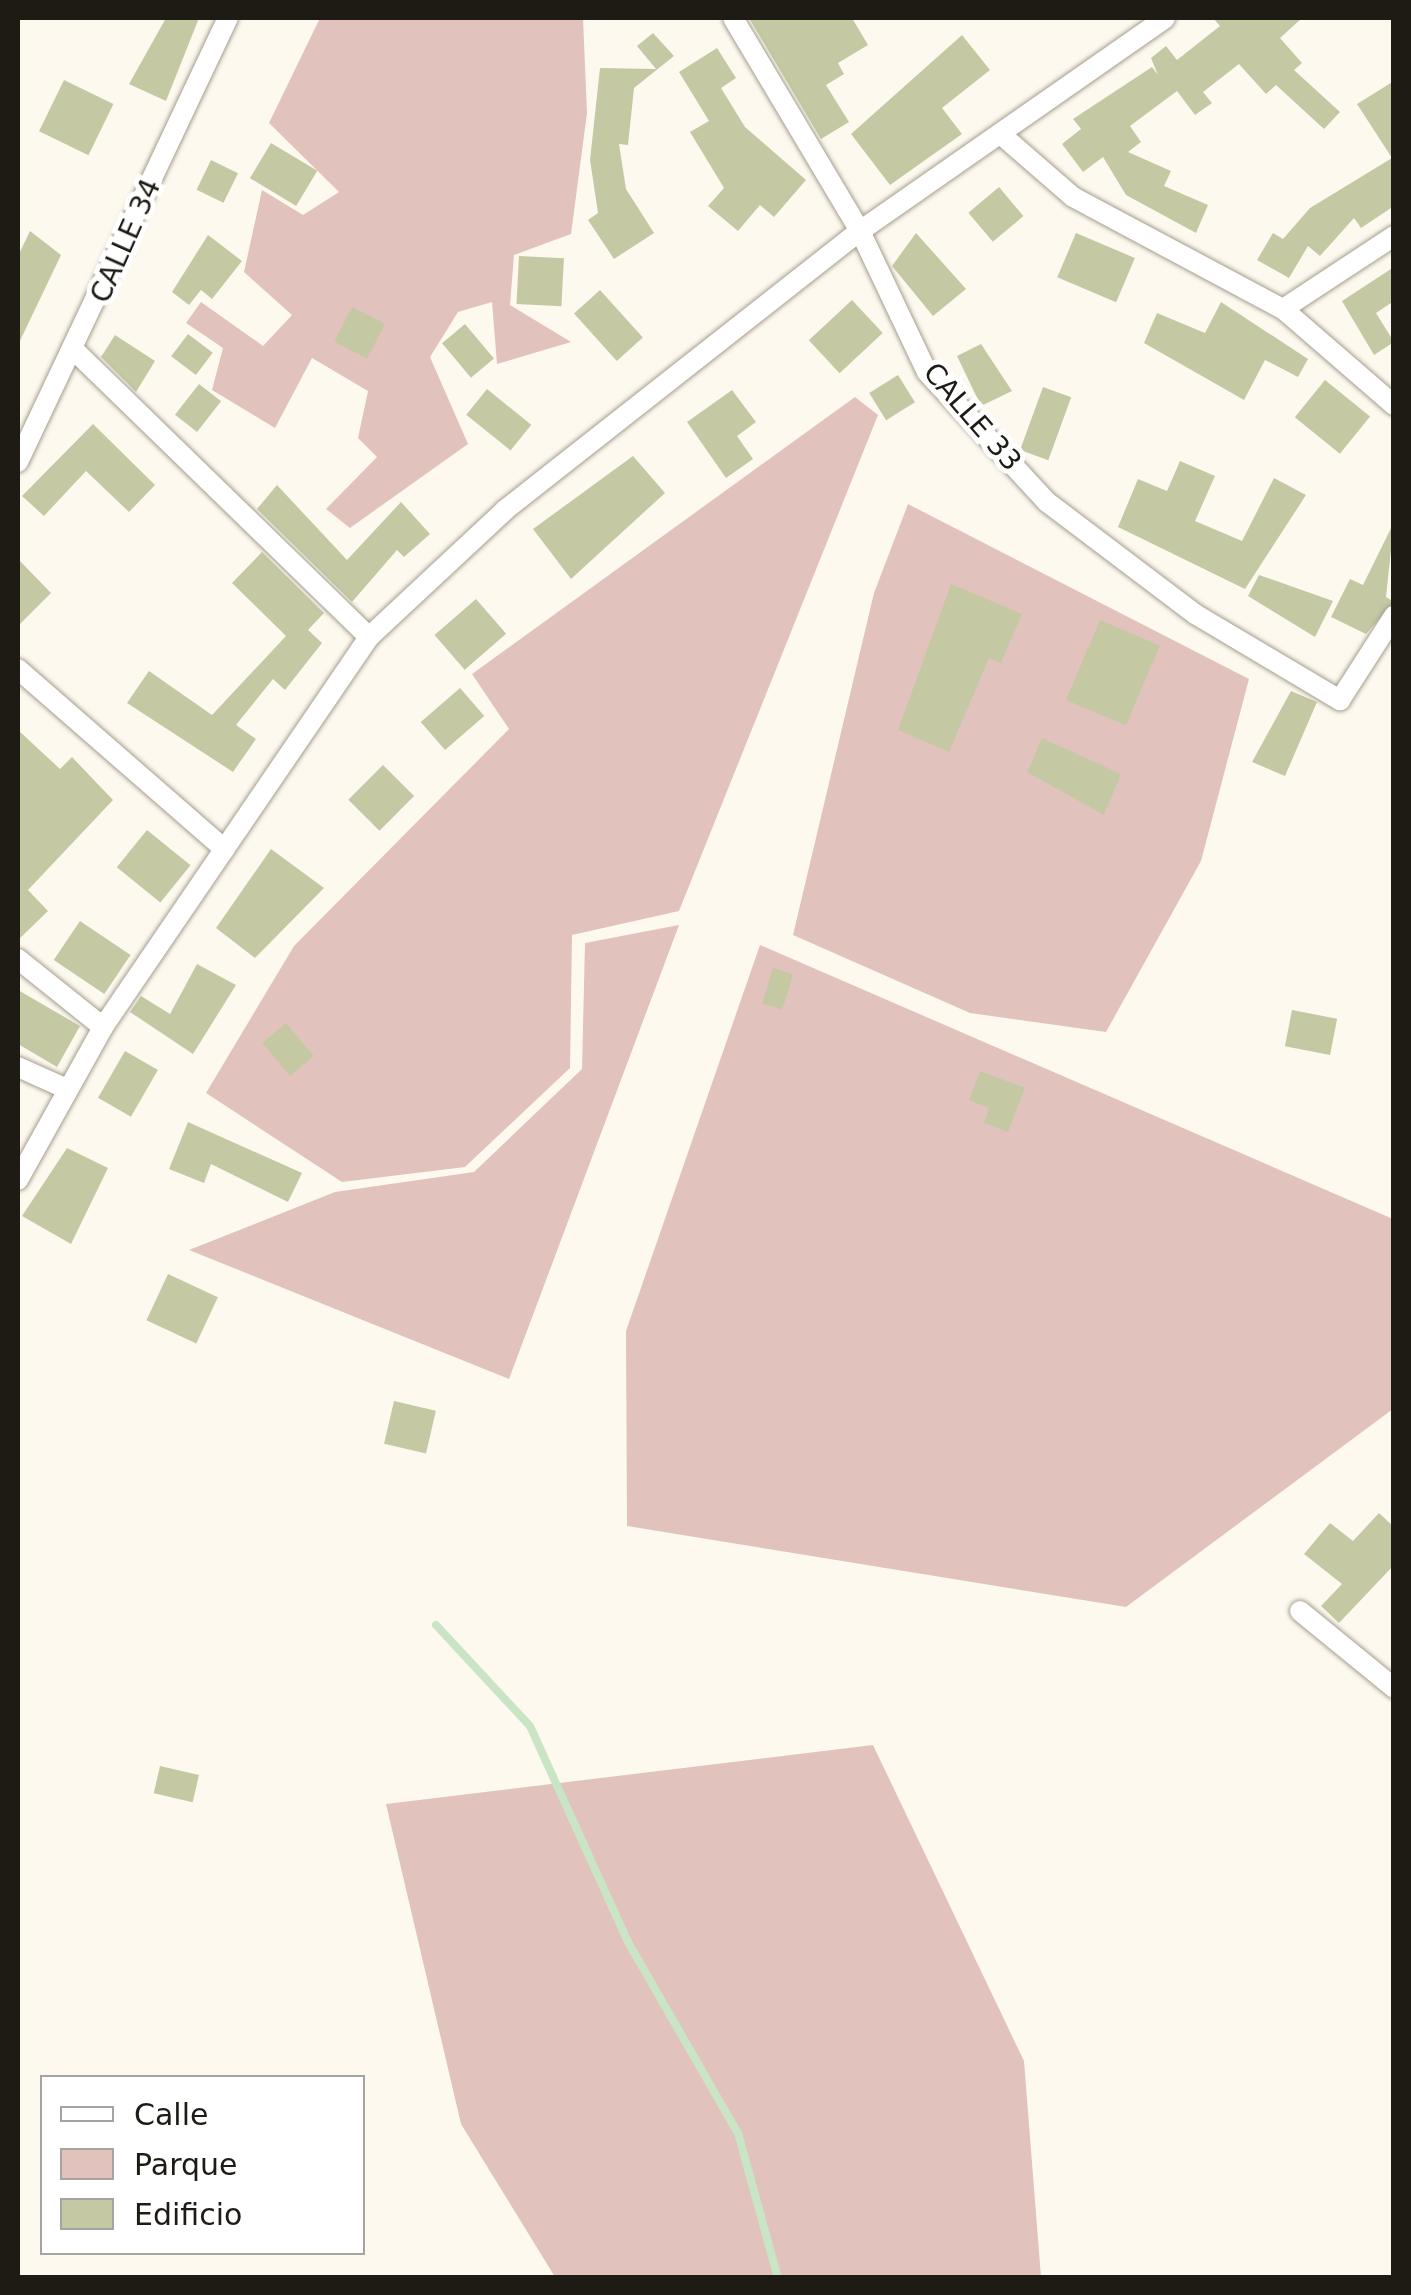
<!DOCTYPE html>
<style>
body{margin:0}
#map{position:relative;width:1411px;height:2295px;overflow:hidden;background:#fef9ef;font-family:"DejaVu Sans",sans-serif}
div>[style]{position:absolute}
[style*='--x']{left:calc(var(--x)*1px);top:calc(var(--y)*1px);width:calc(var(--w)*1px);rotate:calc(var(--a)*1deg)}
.green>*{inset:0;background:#e2c2bd}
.stream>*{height:8px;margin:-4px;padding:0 4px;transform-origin:4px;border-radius:4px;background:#c9e5c5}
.building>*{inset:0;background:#c4c9a3;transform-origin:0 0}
.roads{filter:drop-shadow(0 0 2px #a59e8e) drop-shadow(0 0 2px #a59e8e)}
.street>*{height:20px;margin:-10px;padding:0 10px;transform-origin:10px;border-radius:10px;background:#fff}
span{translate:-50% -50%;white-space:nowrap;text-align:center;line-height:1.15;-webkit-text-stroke:10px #fff;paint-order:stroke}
.street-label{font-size:28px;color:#1e1b15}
.frame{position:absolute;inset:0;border:20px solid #1e1b15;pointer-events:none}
.legend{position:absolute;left:40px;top:2075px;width:325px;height:180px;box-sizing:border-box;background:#fff;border:2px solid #a5a4a1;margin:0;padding:12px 18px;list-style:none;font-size:30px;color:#1e1b15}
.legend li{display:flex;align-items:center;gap:20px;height:50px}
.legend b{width:50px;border:2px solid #a5a4a1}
</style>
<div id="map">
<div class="green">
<i style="clip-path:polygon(320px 18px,583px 18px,587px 113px,571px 234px,514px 255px,510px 305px,571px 342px,497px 364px,492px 302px,458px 312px,430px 357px,468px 444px,350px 528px,326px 509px,377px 457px,358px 438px,368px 391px,312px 358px,275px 428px,212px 390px,223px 348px,186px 323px,201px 302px,263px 346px,292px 315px,244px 272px,262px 190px,303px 215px,339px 192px,269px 123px)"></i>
<i style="clip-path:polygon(855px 397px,878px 415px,679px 911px,572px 935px,570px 1068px,465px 1167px,342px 1182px,206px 1093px,294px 946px,509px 729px,472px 674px)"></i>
<i style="clip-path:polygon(908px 504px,1249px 679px,1201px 861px,1106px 1032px,970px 1013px,793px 935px,874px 593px)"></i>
<i style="clip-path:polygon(679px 925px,509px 1379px,189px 1250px,335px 1192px,474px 1172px,582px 1069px,585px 943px)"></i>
<i style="clip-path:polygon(760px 945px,1393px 1219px,1393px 1409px,1126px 1607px,627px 1526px,626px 1331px)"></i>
<i style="clip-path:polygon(873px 1745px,1024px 2061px,1041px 2277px,555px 2277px,461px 2124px,386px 1804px)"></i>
</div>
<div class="stream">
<i style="--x:436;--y:1625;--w:138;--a:47.1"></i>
<i style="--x:530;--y:1726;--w:237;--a:65.6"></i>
<i style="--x:628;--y:1942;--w:220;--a:60.1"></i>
<i style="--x:738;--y:2133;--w:150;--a:74.6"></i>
</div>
<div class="building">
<i style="clip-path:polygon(166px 18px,199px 18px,166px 101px,129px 84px)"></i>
<i style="clip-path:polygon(749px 18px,852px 18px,868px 45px,838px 63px,844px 74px,826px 85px,849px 122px,821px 139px)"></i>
<i style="clip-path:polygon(1213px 18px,1302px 18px,1280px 38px,1302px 63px,1294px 70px,1340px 112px,1324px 129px,1276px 85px,1266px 94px,1239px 64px,1203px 92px,1212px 103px,1195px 115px,1177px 91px,1130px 126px,1141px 142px,1128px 152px,1171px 171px,1164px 186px,1208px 205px,1196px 233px,1126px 195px,1103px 157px,1083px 172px,1062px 144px,1081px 129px,1073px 119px,1152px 67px,1158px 75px,1151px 58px,1166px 46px,1177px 60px,1220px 26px)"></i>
<i style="clip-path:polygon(653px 33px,674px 56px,634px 88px,628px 145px,619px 144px,626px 189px,654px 233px,614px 259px,588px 220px,598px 213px,590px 160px,600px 68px,656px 69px,637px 46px)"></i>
<i style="clip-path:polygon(962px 35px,990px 70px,942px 108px,962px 134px,890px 185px,851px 134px)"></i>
<i style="clip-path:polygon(717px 48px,736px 78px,721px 88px,745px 127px,806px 180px,774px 217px,760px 205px,738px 231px,708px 206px,724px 188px,690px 132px,709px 121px,679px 72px)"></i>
<i style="left:64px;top:80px;width:55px;height:57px;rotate:26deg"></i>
<i style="clip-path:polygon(1394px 81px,1394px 206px,1361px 228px,1354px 218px,1320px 256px,1308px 246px,1289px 278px,1257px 260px,1273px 233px,1283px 239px,1310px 208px,1392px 158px,1357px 104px)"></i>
<i style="left:271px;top:143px;width:54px;height:41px;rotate:31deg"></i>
<i style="left:211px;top:160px;width:30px;height:33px;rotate:26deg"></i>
<i style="left:999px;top:187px;width:38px;height:40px;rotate:50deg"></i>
<i style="clip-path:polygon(30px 231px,61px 255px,18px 345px,18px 256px)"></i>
<i style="clip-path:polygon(916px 233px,966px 289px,933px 316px,892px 266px)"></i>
<i style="left:1076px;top:233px;width:64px;height:48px;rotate:23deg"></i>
<i style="clip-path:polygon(208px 235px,242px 261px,212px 299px,201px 290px,189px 305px,172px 292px)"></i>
<i style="left:519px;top:256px;width:45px;height:48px;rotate:3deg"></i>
<i style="clip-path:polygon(1394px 267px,1394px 301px,1376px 313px,1394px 342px,1374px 355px,1342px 301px)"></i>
<i style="left:600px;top:290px;width:64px;height:35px;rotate:48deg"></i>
<i style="left:852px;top:300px;width:45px;height:59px;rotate:47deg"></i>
<i style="clip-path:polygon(1221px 302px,1308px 359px,1298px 377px,1265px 360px,1244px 400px,1144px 343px,1157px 313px,1205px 333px)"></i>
<i style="left:352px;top:307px;width:37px;height:39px;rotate:27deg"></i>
<i style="left:465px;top:324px;width:45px;height:30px;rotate:50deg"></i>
<i style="left:188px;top:334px;width:31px;height:28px;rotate:37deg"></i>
<i style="clip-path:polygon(115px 335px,155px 361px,136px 392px,101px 357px)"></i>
<i style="clip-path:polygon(981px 344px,1012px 391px,981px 406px,957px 356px)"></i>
<i style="left:898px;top:375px;width:32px;height:34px;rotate:58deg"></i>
<i style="left:1325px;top:380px;width:58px;height:48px;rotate:39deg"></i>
<i style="left:199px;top:384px;width:28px;height:39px;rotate:38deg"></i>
<i style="left:1043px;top:387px;width:30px;height:67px;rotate:20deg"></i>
<i style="left:487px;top:389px;width:57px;height:33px;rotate:39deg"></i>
<i style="clip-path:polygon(732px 390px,756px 422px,737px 436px,753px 459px,726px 478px,687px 422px)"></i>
<i style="clip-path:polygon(93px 424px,155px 485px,129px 512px,86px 471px,44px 516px,22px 496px)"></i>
<i style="clip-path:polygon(633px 456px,665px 493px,571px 579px,533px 529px)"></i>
<i style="clip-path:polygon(1180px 461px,1215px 476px,1195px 521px,1242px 541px,1274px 478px,1306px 495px,1245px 589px,1118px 527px,1138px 479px,1167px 491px)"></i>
<i style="clip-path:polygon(277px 485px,347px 560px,401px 502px,430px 534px,404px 557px,397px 550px,352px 602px,257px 509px)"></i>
<i style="clip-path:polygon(1394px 522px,1386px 597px,1394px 602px,1366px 634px,1331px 617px,1350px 579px,1363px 585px)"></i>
<i style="clip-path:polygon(262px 552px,324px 613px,308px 630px,322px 643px,285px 690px,273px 679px,236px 725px,256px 739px,233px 772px,127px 703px,149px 671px,212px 715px,286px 636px,232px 583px)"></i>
<i style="clip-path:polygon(18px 559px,51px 593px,18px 626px)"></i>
<i style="clip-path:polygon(1259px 575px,1333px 601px,1315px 637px,1248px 596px)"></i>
<i style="clip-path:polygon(951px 584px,1022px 614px,1001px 663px,989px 658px,949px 752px,898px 730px)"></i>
<i style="left:476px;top:599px;width:46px;height:55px;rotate:49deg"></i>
<i style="left:1100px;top:620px;width:65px;height:87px;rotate:23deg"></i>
<i style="left:460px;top:688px;width:37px;height:52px;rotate:49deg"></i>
<i style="clip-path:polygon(1291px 691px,1317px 702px,1285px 776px,1252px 762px)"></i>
<i style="clip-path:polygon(18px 730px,60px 769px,72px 757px,113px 800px,28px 890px,48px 911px,18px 940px)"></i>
<i style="clip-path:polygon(1042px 738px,1121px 774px,1104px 815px,1027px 772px)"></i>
<i style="left:383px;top:765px;width:44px;height:49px;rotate:45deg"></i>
<i style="left:147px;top:830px;width:56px;height:48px;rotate:39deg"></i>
<i style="clip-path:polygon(271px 849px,324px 888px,255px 958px,216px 928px)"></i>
<i style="left:80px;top:921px;width:61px;height:47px;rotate:34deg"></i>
<i style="clip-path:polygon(197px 964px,236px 985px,193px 1054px,130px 1012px,141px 996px,170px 1014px)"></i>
<i style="left:773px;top:968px;width:21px;height:37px;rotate:17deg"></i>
<i style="clip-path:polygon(18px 990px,80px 1026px,57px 1067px,18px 1044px)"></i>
<i style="left:1292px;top:1010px;width:46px;height:37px;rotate:11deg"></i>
<i style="left:286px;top:1023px;width:43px;height:31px;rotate:50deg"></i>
<i style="left:125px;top:1051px;width:38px;height:54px;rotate:30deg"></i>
<i style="clip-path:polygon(980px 1071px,1025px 1088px,1008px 1132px,984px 1123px,989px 1108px,969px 1100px)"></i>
<i style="clip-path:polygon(188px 1122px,302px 1173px,288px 1202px,211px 1164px,204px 1183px,169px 1169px)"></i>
<i style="clip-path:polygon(67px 1148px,108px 1168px,71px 1244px,22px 1216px)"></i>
<i style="left:168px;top:1274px;width:55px;height:51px;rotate:25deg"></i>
<i style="left:394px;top:1401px;width:43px;height:44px;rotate:13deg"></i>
<i style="clip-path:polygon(1379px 1513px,1394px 1527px,1394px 1565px,1339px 1623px,1321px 1606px,1342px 1584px,1304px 1554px,1330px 1523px,1353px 1541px)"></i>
<i style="left:160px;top:1766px;width:40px;height:28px;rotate:13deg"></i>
</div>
<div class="roads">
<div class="street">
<i style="--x:733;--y:18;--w:248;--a:59.2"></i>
<i style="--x:860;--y:231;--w:156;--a:64.6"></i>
<i style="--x:927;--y:372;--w:177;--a:47.3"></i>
<i style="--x:1047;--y:502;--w:186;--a:37.1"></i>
<i style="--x:1195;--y:614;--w:169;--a:30.7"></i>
<i style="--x:1340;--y:700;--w:100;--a:-57.3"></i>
<i style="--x:1004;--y:137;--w:91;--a:41"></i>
<i style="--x:1073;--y:197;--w:238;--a:28.1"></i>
<i style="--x:1283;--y:309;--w:147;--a:40.9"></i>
<i style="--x:1283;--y:309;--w:133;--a:-33.3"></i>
<i style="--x:76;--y:352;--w:409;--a:44.2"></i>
<i style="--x:18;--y:462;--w:491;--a:-64.7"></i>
<i style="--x:18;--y:669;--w:274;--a:41.1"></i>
<i style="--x:18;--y:959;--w:109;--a:38.7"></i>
<i style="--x:18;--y:1067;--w:54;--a:24.2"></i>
<i style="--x:18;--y:1180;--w:175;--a:-60.9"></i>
<i style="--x:103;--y:1027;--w:472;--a:-55.7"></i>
<i style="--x:369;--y:637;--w:186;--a:-43"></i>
<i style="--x:505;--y:510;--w:452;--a:-38.2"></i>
<i style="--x:860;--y:231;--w:372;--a:-34.9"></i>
<i style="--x:1300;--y:1611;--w:122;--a:39.3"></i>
</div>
</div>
<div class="street-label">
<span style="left:126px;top:241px;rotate:-66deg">CALLE 34</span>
<span style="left:972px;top:417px;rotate:49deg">CALLE 33</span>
</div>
<div class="frame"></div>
<ul class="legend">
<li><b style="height:12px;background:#fff"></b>Calle</li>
<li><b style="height:28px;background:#e2c2bd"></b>Parque</li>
<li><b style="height:28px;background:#c4c9a3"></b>Edificio</li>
</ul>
</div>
